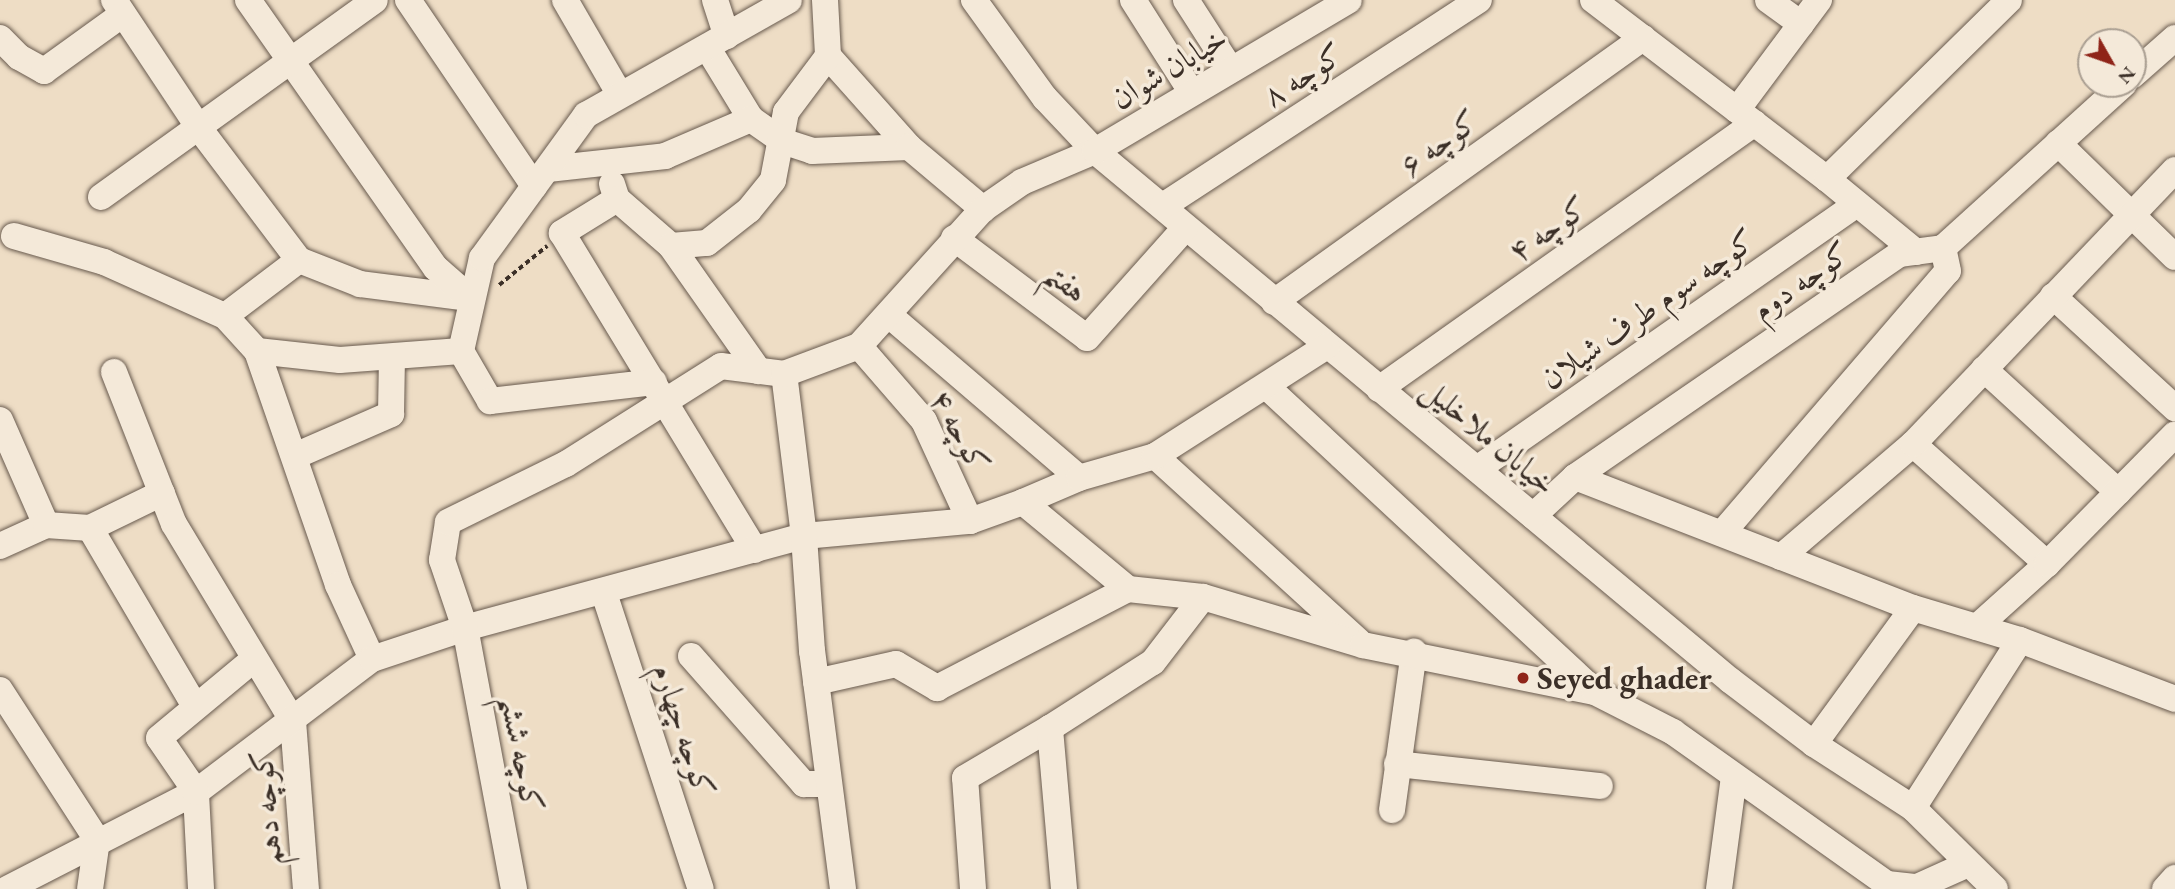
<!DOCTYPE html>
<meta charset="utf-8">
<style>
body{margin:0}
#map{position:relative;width:2175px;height:889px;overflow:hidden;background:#eeddc5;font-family:"EB Garamond",Amiri,serif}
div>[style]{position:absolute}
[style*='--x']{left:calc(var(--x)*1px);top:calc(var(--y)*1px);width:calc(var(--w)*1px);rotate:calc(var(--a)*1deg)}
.path>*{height:3.5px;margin-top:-1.75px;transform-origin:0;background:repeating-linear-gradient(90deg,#3b2f27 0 5px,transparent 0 8.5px)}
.roads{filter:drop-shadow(0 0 2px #685a4e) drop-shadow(0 0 2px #685a4e)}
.minor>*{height:26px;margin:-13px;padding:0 13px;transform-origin:13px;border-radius:13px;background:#f4e9d9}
.dots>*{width:19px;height:19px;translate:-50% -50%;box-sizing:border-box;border:4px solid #f4e9d9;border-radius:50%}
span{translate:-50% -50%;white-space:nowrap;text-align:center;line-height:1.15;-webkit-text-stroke:7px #f4e9d9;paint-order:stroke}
.street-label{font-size:32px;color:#3b2f27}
.poi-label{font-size:32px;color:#3b2f27;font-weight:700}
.left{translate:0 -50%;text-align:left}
.north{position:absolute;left:2077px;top:28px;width:70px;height:70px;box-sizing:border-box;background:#f4e9d9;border:2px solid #aa9f92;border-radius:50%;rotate:130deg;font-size:19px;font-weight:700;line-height:28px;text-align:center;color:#3b2f27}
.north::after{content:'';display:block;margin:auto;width:24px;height:32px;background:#8f2418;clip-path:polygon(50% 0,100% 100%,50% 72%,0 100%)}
</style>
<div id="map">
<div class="path">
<i style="--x:499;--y:285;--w:62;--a:-39.1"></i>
</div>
<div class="roads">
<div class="minor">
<i style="--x:114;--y:0;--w:154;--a:56.4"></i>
<i style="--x:199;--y:128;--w:166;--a:52.9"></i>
<i style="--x:299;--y:260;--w:66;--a:21.5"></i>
<i style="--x:360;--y:284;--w:111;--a:7.3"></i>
<i style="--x:248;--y:0;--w:327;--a:55"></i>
<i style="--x:436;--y:268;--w:45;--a:41.4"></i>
<i style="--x:408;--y:0;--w:225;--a:55.9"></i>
<i style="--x:565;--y:0;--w:108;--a:59.9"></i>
<i style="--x:715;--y:0;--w:38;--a:72"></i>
<i style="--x:825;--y:0;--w:56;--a:86.9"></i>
<i style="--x:828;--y:56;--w:122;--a:48.3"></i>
<i style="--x:974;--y:0;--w:121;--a:54.1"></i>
<i style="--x:1045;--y:98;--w:73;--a:46.7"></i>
<i style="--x:1095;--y:151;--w:828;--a:39.81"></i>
<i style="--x:1731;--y:681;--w:104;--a:37.2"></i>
<i style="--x:1814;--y:744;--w:118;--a:32.9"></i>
<i style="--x:1913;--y:808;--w:115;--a:44.6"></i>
<i style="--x:1133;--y:0;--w:110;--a:57.6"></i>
<i style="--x:1186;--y:0;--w:83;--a:57.3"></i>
<i style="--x:1593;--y:0;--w:181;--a:37.4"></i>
<i style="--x:1768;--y:0;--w:41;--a:36"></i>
<i style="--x:1819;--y:0;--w:137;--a:126.7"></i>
<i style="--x:1737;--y:110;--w:113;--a:37.5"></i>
<i style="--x:0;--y:38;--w:27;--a:45"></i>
<i style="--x:19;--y:57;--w:29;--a:29"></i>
<i style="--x:44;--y:71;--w:97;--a:-35.8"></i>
<i style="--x:707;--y:47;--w:84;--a:58.6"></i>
<i style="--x:2133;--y:75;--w:56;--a:-41.4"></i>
<i style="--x:2058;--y:143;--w:163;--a:44.3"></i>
<i style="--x:548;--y:169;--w:118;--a:-6.3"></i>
<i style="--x:665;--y:156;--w:94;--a:-23.3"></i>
<i style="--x:751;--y:119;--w:38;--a:35"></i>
<i style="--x:782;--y:141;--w:32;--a:18"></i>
<i style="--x:812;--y:151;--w:97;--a:-2.4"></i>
<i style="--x:909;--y:147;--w:97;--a:40"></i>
<i style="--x:612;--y:184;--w:16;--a:72"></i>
<i style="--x:617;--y:199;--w:72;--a:41"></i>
<i style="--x:671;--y:246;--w:153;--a:54.9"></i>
<i style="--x:101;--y:197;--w:337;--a:-35.7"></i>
<i style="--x:617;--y:199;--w:65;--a:148.3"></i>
<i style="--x:562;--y:233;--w:371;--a:58.7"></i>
<i style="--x:1163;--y:206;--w:377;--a:-33.1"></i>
<i style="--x:14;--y:236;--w:94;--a:16.1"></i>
<i style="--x:104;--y:262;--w:133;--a:24.1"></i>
<i style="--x:225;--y:316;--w:47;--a:47.6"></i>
<i style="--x:257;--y:351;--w:248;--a:70.9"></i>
<i style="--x:338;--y:585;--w:81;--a:65.3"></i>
<i style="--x:954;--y:238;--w:166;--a:36.9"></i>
<i style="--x:1087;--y:338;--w:147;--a:-48.3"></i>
<i style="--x:671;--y:246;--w:36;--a:-5"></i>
<i style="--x:707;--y:243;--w:53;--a:-38.2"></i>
<i style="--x:749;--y:210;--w:38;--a:-51"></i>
<i style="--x:773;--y:180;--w:69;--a:-79.2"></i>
<i style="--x:786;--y:112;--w:70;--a:-53.1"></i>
<i style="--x:1916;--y:252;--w:115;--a:-140.6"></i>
<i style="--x:1827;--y:179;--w:255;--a:-44.5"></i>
<i style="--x:2053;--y:296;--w:166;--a:42.6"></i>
<i style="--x:1274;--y:302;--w:454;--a:-35.6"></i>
<i style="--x:889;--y:315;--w:250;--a:40.6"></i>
<i style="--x:225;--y:316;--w:93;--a:-37.1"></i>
<i style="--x:859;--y:346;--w:99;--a:49.1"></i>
<i style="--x:924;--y:421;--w:110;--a:65.3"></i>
<i style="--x:257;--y:351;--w:83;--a:6.2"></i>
<i style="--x:340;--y:360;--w:121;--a:-4.3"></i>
<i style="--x:461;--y:351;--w:95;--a:-77.3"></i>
<i style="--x:482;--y:258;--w:177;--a:-54"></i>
<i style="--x:586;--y:115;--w:233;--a:-29.5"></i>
<i style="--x:461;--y:351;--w:58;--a:59.9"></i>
<i style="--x:490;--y:401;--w:165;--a:-6.6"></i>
<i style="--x:1984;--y:369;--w:182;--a:42.5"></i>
<i style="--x:114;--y:372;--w:163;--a:68.5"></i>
<i style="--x:174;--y:524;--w:230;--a:58.9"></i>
<i style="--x:293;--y:721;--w:169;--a:85.6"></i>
<i style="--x:1266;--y:386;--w:448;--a:42.9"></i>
<i style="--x:1379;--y:389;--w:460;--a:-35.3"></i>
<i style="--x:0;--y:420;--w:115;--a:66.3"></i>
<i style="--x:1913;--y:444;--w:180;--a:41.8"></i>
<i style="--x:295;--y:456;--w:105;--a:-23.6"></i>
<i style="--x:391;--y:414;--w:56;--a:-89"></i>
<i style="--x:1155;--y:456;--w:275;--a:42.3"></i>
<i style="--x:1477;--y:469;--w:463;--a:-34.9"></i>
<i style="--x:1575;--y:477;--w:393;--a:-34.5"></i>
<i style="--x:1899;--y:254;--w:44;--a:-7.8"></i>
<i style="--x:1943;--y:248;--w:244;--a:-42.2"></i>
<i style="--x:1023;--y:502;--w:61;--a:-23.2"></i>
<i style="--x:1079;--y:478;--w:79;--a:-16.1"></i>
<i style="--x:1155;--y:456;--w:204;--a:-32.6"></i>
<i style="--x:1533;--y:516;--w:57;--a:-42.9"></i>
<i style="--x:1575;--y:477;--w:362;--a:21.2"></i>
<i style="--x:1913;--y:608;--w:112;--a:16.7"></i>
<i style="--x:2020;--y:640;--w:166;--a:20.8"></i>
<i style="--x:90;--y:528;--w:207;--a:59.5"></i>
<i style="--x:1724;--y:531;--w:343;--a:-49.3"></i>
<i style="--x:1948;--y:271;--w:24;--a:-102"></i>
<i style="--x:0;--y:546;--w:51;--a:-24.5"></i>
<i style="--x:46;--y:525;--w:44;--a:3.9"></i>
<i style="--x:90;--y:528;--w:80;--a:-25.9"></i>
<i style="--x:1781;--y:557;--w:174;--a:-40.6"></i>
<i style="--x:1913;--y:444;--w:379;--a:-46.3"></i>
<i style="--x:604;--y:593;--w:311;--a:71.9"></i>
<i style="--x:1977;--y:627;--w:94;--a:-42"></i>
<i style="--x:2047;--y:564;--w:182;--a:-45.4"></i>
<i style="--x:691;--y:656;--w:171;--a:48.6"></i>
<i style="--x:804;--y:784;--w:24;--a:0"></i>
<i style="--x:816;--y:682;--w:82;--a:-12.7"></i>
<i style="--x:896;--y:664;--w:48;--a:30.3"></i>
<i style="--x:937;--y:688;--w:215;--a:-27.4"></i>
<i style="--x:0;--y:690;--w:179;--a:57.1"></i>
<i style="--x:97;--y:840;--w:49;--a:98.1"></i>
<i style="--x:1814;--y:744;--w:168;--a:-53.9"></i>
<i style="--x:1397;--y:764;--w:204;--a:6.2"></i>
<i style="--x:1913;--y:808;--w:199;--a:-57.5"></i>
<i style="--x:1392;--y:810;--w:160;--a:-82.1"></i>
<i style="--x:7;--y:889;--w:212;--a:-27.2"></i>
<i style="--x:196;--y:792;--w:221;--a:-37.1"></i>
<i style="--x:372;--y:659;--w:98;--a:-18.4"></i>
<i style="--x:465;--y:628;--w:351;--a:-15.2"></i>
<i style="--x:804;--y:536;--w:167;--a:-5.2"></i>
<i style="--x:970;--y:521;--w:56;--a:-19.7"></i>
<i style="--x:1023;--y:502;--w:136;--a:39.6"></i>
<i style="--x:1128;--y:589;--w:75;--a:6.1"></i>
<i style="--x:1203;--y:597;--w:167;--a:16.7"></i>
<i style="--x:1363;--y:645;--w:237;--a:11.5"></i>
<i style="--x:1595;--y:692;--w:88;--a:27.1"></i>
<i style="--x:1673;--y:732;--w:262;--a:35.4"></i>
<i style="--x:1887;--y:884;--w:30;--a:6"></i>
<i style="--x:1917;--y:887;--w:54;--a:-24.2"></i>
<i style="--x:201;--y:889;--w:97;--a:-93"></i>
<i style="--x:196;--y:792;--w:65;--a:-124.4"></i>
<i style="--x:159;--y:738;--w:124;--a:-39.7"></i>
<i style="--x:514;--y:889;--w:266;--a:-100.6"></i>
<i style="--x:465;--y:628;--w:72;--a:-108.7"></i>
<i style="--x:442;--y:560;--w:38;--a:-81"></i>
<i style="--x:448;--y:522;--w:131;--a:-26.2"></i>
<i style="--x:566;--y:464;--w:183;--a:-32.3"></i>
<i style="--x:721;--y:366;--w:64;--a:7.2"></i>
<i style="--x:843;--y:889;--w:240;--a:-97.4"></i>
<i style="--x:812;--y:651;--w:115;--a:-94"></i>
<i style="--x:804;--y:536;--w:163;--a:-97"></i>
<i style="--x:784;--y:374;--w:80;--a:-20.5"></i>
<i style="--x:859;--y:346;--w:185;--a:-47.9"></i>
<i style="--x:983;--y:209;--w:47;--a:-34.7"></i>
<i style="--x:1022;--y:182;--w:79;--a:-23"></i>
<i style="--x:1095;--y:151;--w:295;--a:-30.7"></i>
<i style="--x:973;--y:889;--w:111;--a:-94.1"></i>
<i style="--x:965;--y:778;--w:99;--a:-30.5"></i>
<i style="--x:1064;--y:889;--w:162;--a:-95"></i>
<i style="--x:1050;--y:728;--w:122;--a:-32.7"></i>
<i style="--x:1153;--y:662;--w:82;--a:-52.4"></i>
<i style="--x:1719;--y:889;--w:113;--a:-82.4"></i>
<i style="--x:2165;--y:889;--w:15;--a:-48"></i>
</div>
</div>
<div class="dots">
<i style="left:1523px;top:678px;background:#8f2418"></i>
</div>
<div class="street-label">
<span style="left:1169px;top:68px;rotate:-31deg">خیابان شوان</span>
<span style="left:1303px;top:75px;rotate:-33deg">کوچه ۸</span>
<span style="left:1439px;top:143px;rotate:-36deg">کوچه ۶</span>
<span style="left:1548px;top:229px;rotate:-35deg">کوچه ۴</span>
<span style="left:1801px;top:281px;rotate:-35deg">کوچه دوم</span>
<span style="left:1066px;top:282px;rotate:38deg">هفتم</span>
<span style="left:1648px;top:309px;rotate:-35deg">کوچه سوم طرف شیلان</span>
<span style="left:960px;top:431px;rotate:61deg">کوچه ۴</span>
<span style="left:1489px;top:436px;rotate:40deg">خیابان ملاخلیل</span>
<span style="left:684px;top:730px;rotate:72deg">کوچه چهارم</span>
<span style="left:522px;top:753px;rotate:79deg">کوچه ششم</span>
<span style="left:266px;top:808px;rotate:-95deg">کوچه دهم</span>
</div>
<div class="poi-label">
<span class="left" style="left:1537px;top:678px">Seyed ghader</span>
</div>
<div class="north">N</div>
</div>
